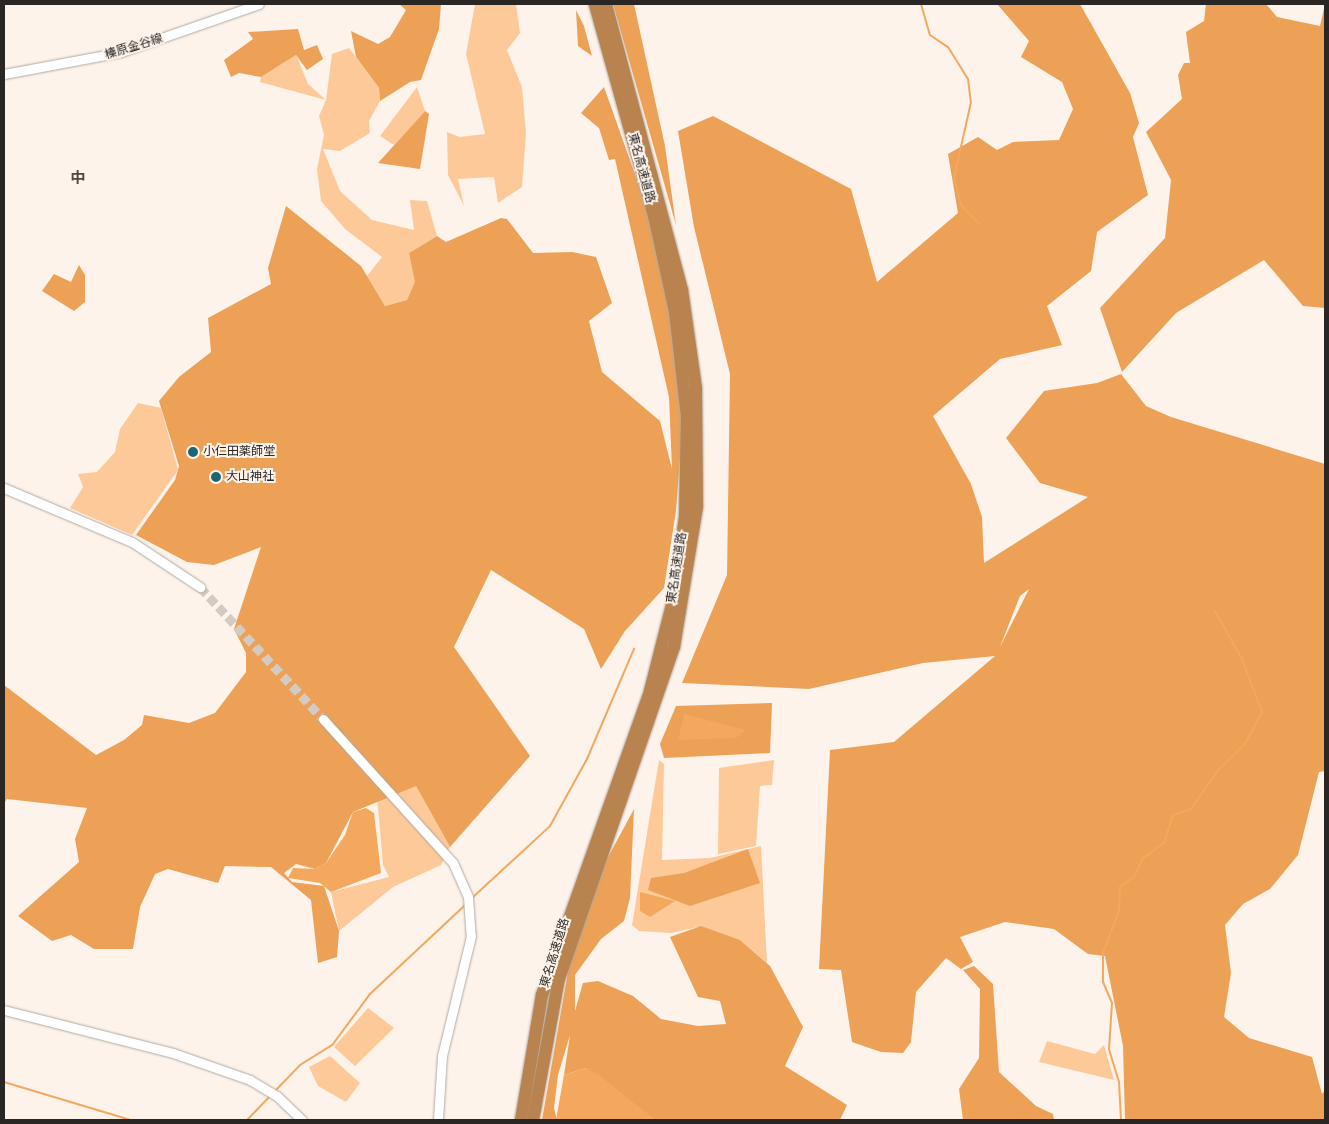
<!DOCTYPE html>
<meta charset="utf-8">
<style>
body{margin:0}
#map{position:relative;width:1329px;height:1124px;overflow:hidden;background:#fdf3eb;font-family:Roboto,"Noto Sans JP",sans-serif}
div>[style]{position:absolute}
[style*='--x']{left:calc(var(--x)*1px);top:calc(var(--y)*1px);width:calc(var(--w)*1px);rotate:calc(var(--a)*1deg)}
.green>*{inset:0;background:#fec998}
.forest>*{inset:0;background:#eca156}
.water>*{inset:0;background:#f3a85d}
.stream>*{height:2px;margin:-1px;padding:0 1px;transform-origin:1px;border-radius:1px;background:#f3a85d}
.secondary-tunnel>*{height:9px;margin-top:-4.5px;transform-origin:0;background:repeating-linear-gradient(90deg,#d3cac3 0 9px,transparent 0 13.5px)}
.roads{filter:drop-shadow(0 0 1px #b2a9a1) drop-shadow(0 0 1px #b2a9a1)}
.secondary>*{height:9px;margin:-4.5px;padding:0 4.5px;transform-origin:4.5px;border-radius:4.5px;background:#fff}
.highway>*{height:12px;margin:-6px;padding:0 6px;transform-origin:6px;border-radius:6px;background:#b9834f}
.dots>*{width:14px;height:14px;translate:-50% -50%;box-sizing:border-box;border:2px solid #fdf3eb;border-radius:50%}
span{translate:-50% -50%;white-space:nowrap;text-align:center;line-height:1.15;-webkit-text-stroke:4px #fdf3eb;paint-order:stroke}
.street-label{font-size:12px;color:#2a2623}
.poi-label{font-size:12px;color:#2a2623}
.left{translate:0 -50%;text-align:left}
.quarter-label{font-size:15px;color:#4e463f;font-weight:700}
.frame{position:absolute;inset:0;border:5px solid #2a2623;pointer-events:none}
</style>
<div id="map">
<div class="green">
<i style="clip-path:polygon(475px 4px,516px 4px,520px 33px,507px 50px,522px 87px,526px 133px,522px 187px,498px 203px,494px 177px,458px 179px,464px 206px,448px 175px,447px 132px,460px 137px,485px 134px,466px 54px)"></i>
<i style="clip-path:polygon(349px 48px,379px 88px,380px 101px,369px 121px,370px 133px,340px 151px,323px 149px,340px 191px,372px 220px,414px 230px,410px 200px,427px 201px,437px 236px,409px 253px,416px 282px,407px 300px,385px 306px,367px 276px,382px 257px,345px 229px,321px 201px,317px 169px,324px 135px,319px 116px,326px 100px,260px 82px,261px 77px,296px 55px,308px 84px,326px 100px,332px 54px)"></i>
<i style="clip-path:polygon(417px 87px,425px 111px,394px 145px,380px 136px)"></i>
<i style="clip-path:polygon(138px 403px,161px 408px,178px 470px,132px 535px,70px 508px,83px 487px,78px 474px,97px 472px,115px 452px,120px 429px)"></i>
<i style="clip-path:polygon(659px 760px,664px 764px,662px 860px,710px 858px,761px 846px,767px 963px,740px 940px,698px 927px,671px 933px,639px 931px,632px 925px)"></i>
<i style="clip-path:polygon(774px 760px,772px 785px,760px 786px,756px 846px,718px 854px,719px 768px)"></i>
<i style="clip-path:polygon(376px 786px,416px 786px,450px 847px,441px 865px,393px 887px,339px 931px,331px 892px,389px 877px,383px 865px)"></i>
<i style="clip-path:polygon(368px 1008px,394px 1028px,355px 1066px,334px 1047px)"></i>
<i style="clip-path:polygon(1047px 1041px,1095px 1054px,1104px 1045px,1114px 1080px,1039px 1062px)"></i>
<i style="clip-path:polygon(330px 1056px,360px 1083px,346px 1102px,318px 1086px,309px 1067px)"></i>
</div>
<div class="forest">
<i style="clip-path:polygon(399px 4px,441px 4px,439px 29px,421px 80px,410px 82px,380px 101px,379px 88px,356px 57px,351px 31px,378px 44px,390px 37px,406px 10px)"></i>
<i style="clip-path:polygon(613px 4px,634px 4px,665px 146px,676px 225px)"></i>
<i style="clip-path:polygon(evenodd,997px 4px,1080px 4px,1130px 93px,1139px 123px,1133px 137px,1148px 195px,1097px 232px,1091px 271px,1047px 306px,1062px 345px,1000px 359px,933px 416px,971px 484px,982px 517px,984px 563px,1088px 497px,1040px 483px,1006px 438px,1044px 391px,1097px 383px,1121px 374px,1146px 406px,1171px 417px,1325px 464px,1325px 771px,1319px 772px,1298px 855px,1270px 889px,1243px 904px,1225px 925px,1231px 973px,1224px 1017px,1249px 1038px,1312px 1057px,1322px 1094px,1325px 1090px,1325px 1120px,1125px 1120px,1123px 1046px,1105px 956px,1088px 954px,1054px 929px,1005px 922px,960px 937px,973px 962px,961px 969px,946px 958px,916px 992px,911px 1042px,903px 1053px,881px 1052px,852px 1042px,841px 970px,819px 969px,830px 750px,894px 742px,995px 656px,923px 663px,809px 689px,682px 683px,727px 575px,730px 374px,694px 227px,678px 131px,713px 116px,851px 189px,877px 282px,958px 213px,948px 154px,978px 137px,997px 150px,1013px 142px,1059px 140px,1073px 109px,1062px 82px,1021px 57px,1029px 41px,997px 4px,1029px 589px,1000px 647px,1020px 596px,1029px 589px)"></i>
<i style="clip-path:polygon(1206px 4px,1266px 4px,1277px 17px,1320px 26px,1325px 4px,1325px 308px,1303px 306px,1264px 260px,1176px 313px,1122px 372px,1100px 308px,1165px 238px,1171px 180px,1146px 132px,1182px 99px,1178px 75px,1184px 63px,1190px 63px,1186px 32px,1204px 21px)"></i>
<i style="clip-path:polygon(576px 10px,584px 26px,592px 56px,578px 46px)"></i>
<i style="clip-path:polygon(298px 29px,304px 50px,317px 45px,323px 59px,307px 70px,296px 55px,261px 77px,239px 73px,231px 77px,224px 60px,253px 39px,248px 32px)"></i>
<i style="clip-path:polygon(604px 87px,647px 208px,673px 319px,683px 420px,676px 511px,664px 588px,625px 631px,601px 669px,584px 629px,491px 570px,454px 647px,530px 756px,450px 847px,416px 786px,353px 812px,326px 863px,315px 869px,296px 864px,284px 873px,292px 882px,324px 886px,339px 931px,337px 957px,318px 963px,311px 900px,271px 867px,225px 866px,218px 883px,168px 869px,155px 874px,140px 907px,133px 949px,94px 949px,71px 935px,52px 941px,18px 916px,79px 862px,75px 839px,87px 808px,7px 799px,4px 803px,4px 685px,96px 755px,124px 740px,142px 725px,144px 715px,189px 723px,215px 713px,246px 672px,246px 653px,234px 629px,261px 547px,214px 565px,187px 562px,136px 535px,175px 480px,179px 466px,159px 401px,179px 377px,211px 352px,208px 318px,271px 284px,268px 268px,286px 206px,361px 266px,385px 306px,407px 300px,415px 282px,409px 253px,437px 236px,446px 242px,501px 218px,507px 219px,533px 253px,572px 252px,596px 257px,612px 303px,589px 321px,602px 372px,660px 421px,672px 469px,669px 397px,615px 159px,609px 160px,599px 128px,581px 113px)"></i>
<i style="clip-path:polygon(425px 111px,429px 114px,420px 169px,378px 163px)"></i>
<i style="clip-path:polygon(79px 265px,85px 275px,85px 302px,74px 311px,42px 291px,54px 274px,71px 282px)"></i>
<i style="clip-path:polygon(772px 703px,770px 753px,664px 758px,660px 744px,676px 706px)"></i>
<i style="clip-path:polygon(634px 809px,630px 898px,624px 921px,601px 939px,575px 975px,575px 1011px,583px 983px,598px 981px,633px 996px,661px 1019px,698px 1026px,726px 1024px,720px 1001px,698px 997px,670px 937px,701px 926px,740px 940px,770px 966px,803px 1027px,785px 1066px,847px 1105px,840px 1120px,655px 1120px,586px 1068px,564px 1075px,570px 1035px,558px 1075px,554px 1108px,557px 1120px,542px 1120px,569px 966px,607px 859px)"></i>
<i style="clip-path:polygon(748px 849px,760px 883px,690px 906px,648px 890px,651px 878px,684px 873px)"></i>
<i style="clip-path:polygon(974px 966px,993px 984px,999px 1072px,1036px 1106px,1053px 1114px,1054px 1120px,963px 1120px,959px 1089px,979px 1058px,980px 989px,963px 970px)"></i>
</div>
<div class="water">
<i style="clip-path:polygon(684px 714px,746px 730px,736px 738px,678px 740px)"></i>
<i style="clip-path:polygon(366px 808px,374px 813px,381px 873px,331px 892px,320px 883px,288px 878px,293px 868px,315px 869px,326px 863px,345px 835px,353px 812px)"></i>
<i style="clip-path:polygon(640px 892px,675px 901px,650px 917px,640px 911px)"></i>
<i style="clip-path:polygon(586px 1068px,599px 1075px,655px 1120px,556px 1120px,564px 1075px)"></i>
</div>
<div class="stream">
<i style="--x:921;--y:4;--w:32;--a:74"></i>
<i style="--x:930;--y:35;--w:22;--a:34"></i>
<i style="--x:948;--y:47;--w:38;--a:58"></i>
<i style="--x:968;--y:79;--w:23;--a:83"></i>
<i style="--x:971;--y:102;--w:78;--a:102.6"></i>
<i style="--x:954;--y:178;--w:28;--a:75"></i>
<i style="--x:961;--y:205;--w:25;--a:45"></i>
<i style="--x:472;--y:898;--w:106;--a:-42.7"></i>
<i style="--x:550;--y:826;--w:77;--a:-61.1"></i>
<i style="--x:587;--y:759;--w:120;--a:-66.9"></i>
<i style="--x:4;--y:1082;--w:133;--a:16.7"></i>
<i style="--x:275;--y:1091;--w:36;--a:-46"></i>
<i style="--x:300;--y:1065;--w:39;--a:-32"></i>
<i style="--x:333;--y:1044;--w:62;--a:-53.5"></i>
<i style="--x:370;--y:994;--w:130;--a:-43.1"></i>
<i style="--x:247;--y:1120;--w:33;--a:-46"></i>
<i style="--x:1121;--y:1120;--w:38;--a:-93"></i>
<i style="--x:1119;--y:1082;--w:34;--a:-107"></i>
<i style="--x:1109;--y:1049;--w:46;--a:-86.3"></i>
<i style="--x:1112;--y:1003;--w:23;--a:-113"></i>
<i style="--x:1103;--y:982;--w:29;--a:-90"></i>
<i style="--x:1103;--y:953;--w:45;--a:-69.1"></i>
<i style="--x:1119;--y:911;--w:24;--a:-88"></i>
<i style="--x:1120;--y:887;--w:17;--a:-36"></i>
<i style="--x:1134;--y:877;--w:21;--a:-65"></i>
<i style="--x:1143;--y:858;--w:26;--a:-36"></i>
<i style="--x:1164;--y:843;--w:29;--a:-72"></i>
<i style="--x:1173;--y:815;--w:19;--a:-18"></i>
<i style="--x:1191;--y:809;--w:47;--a:-55.3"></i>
<i style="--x:1218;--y:770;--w:37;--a:-44"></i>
<i style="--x:1245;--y:744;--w:36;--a:-62"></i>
<i style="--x:1262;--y:712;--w:57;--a:-110.7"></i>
<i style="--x:1242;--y:659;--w:55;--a:-119.4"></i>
</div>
<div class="secondary-tunnel">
<i style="--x:200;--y:587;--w:180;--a:47"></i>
</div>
<div class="roads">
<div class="secondary">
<i style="--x:4;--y:74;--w:119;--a:-10.6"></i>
<i style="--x:121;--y:52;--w:146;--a:-19.2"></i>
<i style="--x:4;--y:488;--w:139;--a:22.9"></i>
<i style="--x:132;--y:542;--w:82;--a:33.5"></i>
<i style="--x:323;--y:719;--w:194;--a:47.9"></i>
<i style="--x:453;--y:863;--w:37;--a:66"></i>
<i style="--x:468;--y:897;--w:39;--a:86"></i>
<i style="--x:471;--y:936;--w:123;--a:103.6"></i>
<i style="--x:442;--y:1056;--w:64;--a:93.6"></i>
<i style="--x:4;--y:1010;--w:174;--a:14.3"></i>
<i style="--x:173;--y:1053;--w:82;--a:19.3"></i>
<i style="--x:250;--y:1080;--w:31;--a:31"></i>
<i style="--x:277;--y:1096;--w:35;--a:44"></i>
</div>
<div class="highway">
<i style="--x:521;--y:1120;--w:127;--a:-80.5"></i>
<i style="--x:542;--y:995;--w:323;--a:-70.4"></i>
<i style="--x:650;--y:691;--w:93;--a:-75.7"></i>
<i style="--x:673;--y:601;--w:85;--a:-81.9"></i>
<i style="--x:685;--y:517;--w:100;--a:-88.9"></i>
<i style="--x:687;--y:417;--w:106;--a:-96.5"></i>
<i style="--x:675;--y:312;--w:98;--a:-102.3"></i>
<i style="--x:654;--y:216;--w:220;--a:-105.6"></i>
<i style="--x:533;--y:1120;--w:143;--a:-79.6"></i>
<i style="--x:559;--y:979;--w:351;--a:-70.9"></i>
<i style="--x:674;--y:647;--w:143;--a:-80.7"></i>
<i style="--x:697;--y:506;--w:118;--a:-90.5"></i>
<i style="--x:696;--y:388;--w:99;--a:-98.1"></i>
<i style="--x:682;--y:290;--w:296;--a:-104.9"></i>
</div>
</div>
<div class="dots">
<i style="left:193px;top:452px;background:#1f6675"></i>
<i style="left:216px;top:477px;background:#1f6675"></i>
</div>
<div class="street-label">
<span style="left:134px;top:47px;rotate:-17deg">榛原金谷線</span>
<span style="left:641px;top:168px;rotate:75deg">東名高速道路</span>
<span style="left:677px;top:568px;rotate:-81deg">東名高速道路</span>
<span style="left:555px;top:953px;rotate:-73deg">東名高速道路</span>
</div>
<div class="poi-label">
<span class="left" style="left:203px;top:452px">小仁田薬師堂</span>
<span class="left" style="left:226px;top:477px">大山神社</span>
</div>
<div class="quarter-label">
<span style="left:78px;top:179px">中</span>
</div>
<div class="frame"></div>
</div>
